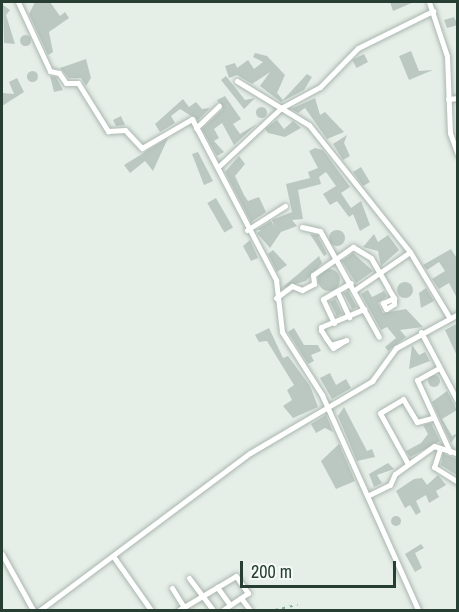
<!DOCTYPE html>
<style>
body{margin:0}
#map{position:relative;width:459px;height:612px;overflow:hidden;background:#e6eee8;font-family:"Archivo Narrow",sans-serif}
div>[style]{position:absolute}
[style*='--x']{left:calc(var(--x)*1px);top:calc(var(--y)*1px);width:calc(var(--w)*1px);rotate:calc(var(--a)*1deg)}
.building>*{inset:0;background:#bbc8c1;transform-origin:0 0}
.round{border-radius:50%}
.path>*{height:1.5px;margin-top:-0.75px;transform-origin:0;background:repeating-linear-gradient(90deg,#88af9a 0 3px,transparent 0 7.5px)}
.roads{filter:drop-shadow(0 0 2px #a9b6ae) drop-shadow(0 0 2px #a9b6ae)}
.minor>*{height:5px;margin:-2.5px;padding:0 2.5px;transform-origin:2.5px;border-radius:2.5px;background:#fff}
span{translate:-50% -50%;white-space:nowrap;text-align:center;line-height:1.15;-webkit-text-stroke:6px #f6faf7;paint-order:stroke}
.frame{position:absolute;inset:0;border:3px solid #263f32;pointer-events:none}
.scale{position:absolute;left:240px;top:561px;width:156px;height:27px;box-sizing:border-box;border:3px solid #263f32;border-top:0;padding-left:8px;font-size:18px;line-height:21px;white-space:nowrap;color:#263f32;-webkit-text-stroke:4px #f6faf7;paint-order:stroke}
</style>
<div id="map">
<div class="building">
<i style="clip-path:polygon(35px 2px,50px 2px,60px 16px,65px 12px,69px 18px,49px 32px,53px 52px,48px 55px,29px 14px)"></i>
<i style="clip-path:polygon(390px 2px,414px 2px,393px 11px)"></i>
<i style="clip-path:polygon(3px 5px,10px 10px,6px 15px,15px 44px,4px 43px)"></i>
<i style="clip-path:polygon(454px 17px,458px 25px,447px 28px,444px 20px)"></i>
<i class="round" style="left:19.5px;top:34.5px;width:11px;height:11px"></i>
<i style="clip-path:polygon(411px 51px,419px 71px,433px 70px,409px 80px,399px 56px)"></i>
<i style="clip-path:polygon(255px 53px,267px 56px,285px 75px,277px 93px,283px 100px,307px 74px,312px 77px,304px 90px,281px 102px,260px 86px,270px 72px,252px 84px,237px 75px,229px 78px,225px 66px,235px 63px,237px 68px,248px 60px,254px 69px,263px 62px,253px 57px)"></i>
<i style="left:364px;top:54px;width:9px;height:13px;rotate:63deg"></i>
<i style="clip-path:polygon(86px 59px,91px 78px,86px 86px,81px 78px,69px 78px,60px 68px)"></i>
<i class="round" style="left:26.5px;top:70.5px;width:11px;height:11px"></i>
<i style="clip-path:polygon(50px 76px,56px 77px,63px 90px,54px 92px)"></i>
<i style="clip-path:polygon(226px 76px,245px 100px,255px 98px,244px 109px,221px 80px)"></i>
<i style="clip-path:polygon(17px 78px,24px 92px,2px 106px,2px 93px,14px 94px,9px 82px)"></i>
<i style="clip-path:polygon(225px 96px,241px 119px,233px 124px,240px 134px,257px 124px,234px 145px,222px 123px,214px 129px,219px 138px,214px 141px,224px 152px,217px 156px,202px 129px,223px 109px,217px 100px)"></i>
<i style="clip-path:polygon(315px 98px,320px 115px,325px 112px,344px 132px,327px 139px,305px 108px,298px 113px,291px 109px)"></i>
<i style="clip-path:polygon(183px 99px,189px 107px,196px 102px,202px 109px,210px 108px,198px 120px,180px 109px,171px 116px,175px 123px,160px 132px,155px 124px)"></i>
<i class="round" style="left:255.5px;top:106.5px;width:11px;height:11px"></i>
<i style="clip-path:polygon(121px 116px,125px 125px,116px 126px,113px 120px)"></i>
<i style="clip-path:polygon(277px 120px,284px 129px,293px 121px,301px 128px,285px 137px,268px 133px,265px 129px)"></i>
<i style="clip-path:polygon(347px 135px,344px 143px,350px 156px,343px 160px,333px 144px)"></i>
<i style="clip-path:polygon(168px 138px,153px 171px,145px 161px,130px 173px,124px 165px)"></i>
<i style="clip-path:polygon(315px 148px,323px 150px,350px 187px,341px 193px,351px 208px,361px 201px,370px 225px,360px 231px,353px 214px,349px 217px,337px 201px,330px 205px,323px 194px,336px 186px,326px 172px,319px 177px,321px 184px,298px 190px,303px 219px,292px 220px,297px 226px,281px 232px,270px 248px,257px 233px,261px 230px,256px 230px,271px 221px,274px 226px,272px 220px,292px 212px,286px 184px,310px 178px,308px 172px,318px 168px,309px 151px)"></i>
<i style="clip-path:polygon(198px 152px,213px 181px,204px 185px,192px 154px)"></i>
<i style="clip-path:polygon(239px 156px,245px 164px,235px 176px,244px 195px,248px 201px,259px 197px,266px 212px,251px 222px,225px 172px)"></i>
<i style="clip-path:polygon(361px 167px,370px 182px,363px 186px,353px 172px)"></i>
<i style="left:216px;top:198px;width:34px;height:10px;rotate:60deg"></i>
<i class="round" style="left:329px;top:230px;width:16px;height:16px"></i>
<i style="clip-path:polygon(310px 234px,317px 235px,327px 254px,324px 256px)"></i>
<i style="clip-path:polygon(374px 234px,378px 242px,388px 235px,399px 250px,381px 266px,378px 251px,363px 247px)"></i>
<i style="clip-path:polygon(250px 240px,258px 258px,251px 261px,243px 246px)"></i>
<i style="clip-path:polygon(451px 249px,458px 260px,458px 300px,449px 283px,439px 289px,432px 279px,445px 271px,439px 262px,427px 270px,423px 265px)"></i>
<i style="clip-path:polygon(273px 250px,287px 265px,277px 272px,268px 254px)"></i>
<i style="clip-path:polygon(353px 253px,373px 271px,356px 283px,342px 261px)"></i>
<i style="clip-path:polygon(319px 256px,322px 263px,306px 281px,282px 288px)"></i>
<i class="round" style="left:318px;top:269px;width:22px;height:22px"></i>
<i class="round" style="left:397px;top:282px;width:16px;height:16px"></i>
<i style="clip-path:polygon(426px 288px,434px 301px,421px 308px,419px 293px)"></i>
<i style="clip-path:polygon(368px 290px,372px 297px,384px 291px,387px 296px,378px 303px,383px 313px,406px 309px,423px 327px,400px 330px,406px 337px,388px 351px,385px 347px,396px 338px,387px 327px,381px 330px,361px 294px)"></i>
<i style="left:348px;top:291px;width:18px;height:5px;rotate:61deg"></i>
<i style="left:335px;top:299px;width:16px;height:6px;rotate:63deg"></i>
<i style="clip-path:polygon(458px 323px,458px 358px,445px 330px)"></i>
<i style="clip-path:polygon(269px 328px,283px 358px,288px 356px,310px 386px,318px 407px,293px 418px,283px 406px,292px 400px,287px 390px,294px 385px,267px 341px,259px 342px,255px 335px)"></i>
<i style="clip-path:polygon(294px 328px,304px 345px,318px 345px,321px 351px,311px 355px,314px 361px,308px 364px,288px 332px)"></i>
<i style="clip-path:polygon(412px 345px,419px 355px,425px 352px,430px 361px,409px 369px)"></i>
<i style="clip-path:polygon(330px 373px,336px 385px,346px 379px,351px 388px,332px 399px,320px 378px)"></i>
<i class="round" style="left:428px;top:375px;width:12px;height:12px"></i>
<i style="clip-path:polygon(447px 391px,457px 410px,442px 419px,452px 436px,458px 433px,451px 443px,432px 402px)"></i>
<i style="clip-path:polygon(344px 407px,367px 451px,372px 449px,375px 457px,357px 461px,338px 416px)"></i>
<i style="clip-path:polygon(326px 415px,333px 432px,325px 428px,316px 433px,311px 424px)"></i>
<i style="clip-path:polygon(431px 423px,440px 441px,410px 457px,406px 451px,421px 443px,428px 434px,423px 425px)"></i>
<i style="clip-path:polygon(339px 444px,355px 481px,336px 489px,321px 461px)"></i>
<i style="clip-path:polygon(443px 454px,458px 459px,458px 476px,441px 465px)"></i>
<i style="clip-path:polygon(388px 463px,394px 469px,377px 475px,382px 483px,374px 487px,369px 474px)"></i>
<i style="clip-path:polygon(438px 475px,446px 485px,436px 491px,439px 497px,429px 503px,426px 495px,416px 501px,421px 512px,416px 515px,410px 505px,405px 508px,396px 491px,414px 479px,422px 478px,427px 485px)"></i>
<i class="round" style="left:391px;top:516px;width:10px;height:10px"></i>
<i style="clip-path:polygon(421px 544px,424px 548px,415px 553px,422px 568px,415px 572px,405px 554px)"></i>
</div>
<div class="path">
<i style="--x:275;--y:610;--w:23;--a:-13"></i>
</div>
<div class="roads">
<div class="minor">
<i style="--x:18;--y:2;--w:76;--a:65.1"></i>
<i style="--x:50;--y:71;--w:9;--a:13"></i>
<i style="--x:59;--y:73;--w:12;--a:55"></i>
<i style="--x:66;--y:83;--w:12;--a:0"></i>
<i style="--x:78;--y:83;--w:57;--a:58"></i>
<i style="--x:108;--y:131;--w:17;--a:-3"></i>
<i style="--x:125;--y:130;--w:25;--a:47"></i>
<i style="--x:142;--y:148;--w:58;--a:-30.1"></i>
<i style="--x:192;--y:119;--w:182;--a:62.4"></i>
<i style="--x:276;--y:280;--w:52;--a:83.4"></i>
<i style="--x:282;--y:332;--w:75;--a:57.6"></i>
<i style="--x:322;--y:395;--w:235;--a:65.9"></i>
<i style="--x:429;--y:2;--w:57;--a:71.6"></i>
<i style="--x:447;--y:56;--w:77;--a:87.8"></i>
<i style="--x:450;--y:133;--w:23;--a:70"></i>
<i style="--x:237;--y:81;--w:84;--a:31.4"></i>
<i style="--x:309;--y:125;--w:162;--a:51.5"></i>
<i style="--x:448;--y:99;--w:10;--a:-6"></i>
<i style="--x:196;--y:128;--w:32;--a:-44"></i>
<i style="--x:218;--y:167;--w:86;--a:-43.1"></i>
<i style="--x:281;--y:108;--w:44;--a:-28.3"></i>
<i style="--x:320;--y:87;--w:54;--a:-45.7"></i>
<i style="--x:358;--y:48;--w:84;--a:-26.3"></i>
<i style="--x:302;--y:227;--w:18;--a:13"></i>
<i style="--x:320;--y:231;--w:121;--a:60.9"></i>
<i style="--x:247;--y:230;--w:45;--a:-32.3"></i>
<i style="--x:356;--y:289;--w:65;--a:-34.4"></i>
<i style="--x:410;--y:252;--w:76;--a:59"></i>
<i style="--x:337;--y:291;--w:29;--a:65"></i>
<i style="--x:276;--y:298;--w:20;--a:-37"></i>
<i style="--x:292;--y:286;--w:11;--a:22"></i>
<i style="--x:302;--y:290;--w:13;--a:-27"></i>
<i style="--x:314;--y:284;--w:9;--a:-96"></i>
<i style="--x:313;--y:275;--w:49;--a:-35"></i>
<i style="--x:353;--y:247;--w:21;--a:31"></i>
<i style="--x:371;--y:258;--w:34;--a:60"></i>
<i style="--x:388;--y:288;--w:12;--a:59"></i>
<i style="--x:394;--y:298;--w:6;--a:90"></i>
<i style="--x:394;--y:304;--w:9;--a:148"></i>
<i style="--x:386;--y:309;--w:7;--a:-117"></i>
<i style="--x:383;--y:303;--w:12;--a:-24"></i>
<i style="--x:334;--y:323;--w:26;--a:-115"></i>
<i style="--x:323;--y:299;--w:32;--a:-30"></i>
<i style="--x:421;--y:332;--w:79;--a:62.1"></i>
<i style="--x:331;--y:345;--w:16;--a:-18"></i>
<i style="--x:346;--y:340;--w:15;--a:148"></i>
<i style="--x:333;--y:348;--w:4;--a:-124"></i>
<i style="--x:331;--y:345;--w:9;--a:-126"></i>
<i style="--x:326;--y:338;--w:9;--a:-122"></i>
<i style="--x:321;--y:330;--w:3;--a:-90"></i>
<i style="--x:321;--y:327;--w:47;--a:-22.7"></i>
<i style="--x:439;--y:368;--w:25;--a:151"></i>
<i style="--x:417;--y:380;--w:79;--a:65.4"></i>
<i style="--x:440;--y:449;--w:19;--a:108"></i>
<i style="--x:434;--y:467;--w:28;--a:32"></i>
<i style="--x:408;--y:464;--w:58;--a:-118.8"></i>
<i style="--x:380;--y:413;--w:27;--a:-31"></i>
<i style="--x:403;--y:399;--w:27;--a:59"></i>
<i style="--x:417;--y:422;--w:16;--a:-15"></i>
<i style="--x:367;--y:496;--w:25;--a:-26"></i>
<i style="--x:390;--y:485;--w:12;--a:-66"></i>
<i style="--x:395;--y:474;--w:48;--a:-35.7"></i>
<i style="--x:434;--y:446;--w:25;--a:18"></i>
<i style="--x:2;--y:554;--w:64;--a:61"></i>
<i style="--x:113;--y:556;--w:66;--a:54.9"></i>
<i style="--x:189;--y:578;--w:40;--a:53"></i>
<i style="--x:217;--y:587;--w:22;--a:54"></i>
<i style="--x:172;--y:588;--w:26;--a:58"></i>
<i style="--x:241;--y:598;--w:15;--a:53"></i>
<i style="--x:40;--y:610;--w:262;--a:-36.8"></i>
<i style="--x:250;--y:453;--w:142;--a:-30.5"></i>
<i style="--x:372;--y:381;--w:41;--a:-54"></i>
<i style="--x:396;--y:348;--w:71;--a:-28.7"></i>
<i style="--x:179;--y:610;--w:66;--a:-30.8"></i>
<i style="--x:236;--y:576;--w:21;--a:55"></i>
<i style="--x:248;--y:593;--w:30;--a:146"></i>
</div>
</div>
<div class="frame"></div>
<div class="scale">200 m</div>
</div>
